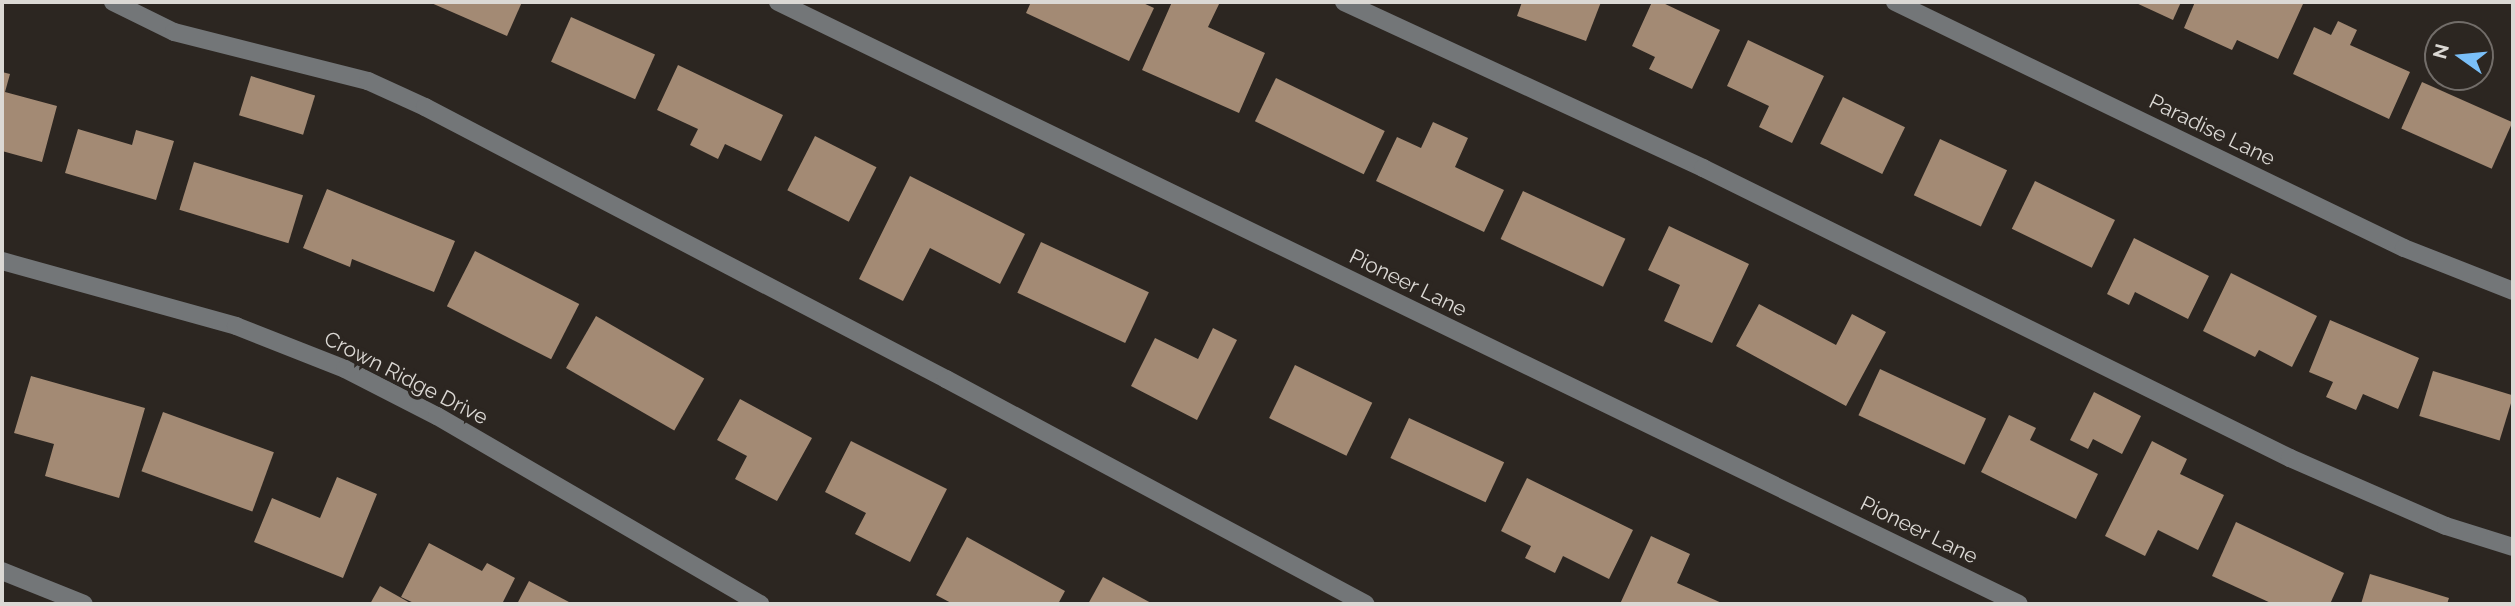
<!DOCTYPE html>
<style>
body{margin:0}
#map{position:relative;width:2515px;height:606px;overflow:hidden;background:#2c2621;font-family:Raleway,sans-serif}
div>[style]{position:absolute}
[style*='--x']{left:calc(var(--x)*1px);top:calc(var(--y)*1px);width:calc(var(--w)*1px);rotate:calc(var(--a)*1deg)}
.building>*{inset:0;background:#a38a74;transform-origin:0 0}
.minor>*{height:18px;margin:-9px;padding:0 9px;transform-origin:9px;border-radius:9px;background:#737678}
span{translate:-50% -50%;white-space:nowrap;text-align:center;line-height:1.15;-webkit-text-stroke:7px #2c2621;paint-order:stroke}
.street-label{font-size:21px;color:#dbd8d4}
.frame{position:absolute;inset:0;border:4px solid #dbd8d4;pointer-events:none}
.north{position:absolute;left:2424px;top:21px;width:70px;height:70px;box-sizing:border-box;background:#2c2621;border:2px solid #726d69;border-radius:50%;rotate:285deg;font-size:19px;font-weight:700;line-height:28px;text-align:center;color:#dbd8d4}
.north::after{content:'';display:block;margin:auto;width:24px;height:32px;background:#7abff8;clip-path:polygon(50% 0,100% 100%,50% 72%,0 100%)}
</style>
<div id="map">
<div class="building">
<i style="clip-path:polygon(429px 2px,522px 2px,507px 36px)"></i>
<i style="clip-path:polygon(1031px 2px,1141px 2px,1154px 8px,1129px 61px,1026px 13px)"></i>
<i style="clip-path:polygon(1172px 2px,1220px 2px,1208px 27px,1265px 53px,1239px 113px,1142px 70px)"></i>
<i style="clip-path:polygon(1522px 2px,1601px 2px,1586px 41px,1517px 16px)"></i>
<i style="clip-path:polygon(1652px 2px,1661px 2px,1720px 30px,1692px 89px,1649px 69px,1655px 57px,1632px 46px)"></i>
<i style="clip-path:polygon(2134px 2px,2181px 2px,2173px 20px)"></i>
<i style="clip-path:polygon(2195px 2px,2298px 2px,2303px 4px,2278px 59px,2237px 40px,2232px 50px,2184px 28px)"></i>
<i style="left:571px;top:17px;width:92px;height:49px;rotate:24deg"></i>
<i style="clip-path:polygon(2338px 21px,2357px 30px,2350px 45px,2410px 72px,2389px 119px,2293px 74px,2314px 27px,2331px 35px)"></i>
<i style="clip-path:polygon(1748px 40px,1824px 76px,1792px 143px,1759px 127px,1769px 106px,1727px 86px)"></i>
<i style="clip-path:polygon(678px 65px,783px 115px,761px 161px,725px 144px,718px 159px,690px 145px,698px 129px,657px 110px)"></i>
<i style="clip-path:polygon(2px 72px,10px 74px,5px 92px,57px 106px,42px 162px,2px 151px)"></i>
<i style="left:251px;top:76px;width:67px;height:41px;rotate:17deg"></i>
<i style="left:1276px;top:78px;width:121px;height:48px;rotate:26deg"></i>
<i style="left:2422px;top:82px;width:99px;height:51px;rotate:24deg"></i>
<i style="left:1843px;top:97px;width:69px;height:52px;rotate:26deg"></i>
<i style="clip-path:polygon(1433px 122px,1468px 138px,1455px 167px,1504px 190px,1484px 232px,1376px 181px,1397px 137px,1421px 148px)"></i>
<i style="clip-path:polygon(78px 129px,132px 145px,136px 130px,174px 141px,156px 200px,65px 173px)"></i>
<i style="left:815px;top:136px;width:69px;height:61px;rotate:27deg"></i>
<i style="left:1940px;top:139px;width:74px;height:62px;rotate:25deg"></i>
<i style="left:194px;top:162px;width:114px;height:50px;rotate:17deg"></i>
<i style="clip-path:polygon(910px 176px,1025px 234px,1000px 284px,930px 248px,903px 301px,859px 279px)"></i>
<i style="left:2035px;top:181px;width:89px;height:53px;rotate:26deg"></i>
<i style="clip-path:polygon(327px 189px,455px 241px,434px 292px,352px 259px,350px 267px,303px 248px)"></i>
<i style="left:1523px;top:191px;width:113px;height:53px;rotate:25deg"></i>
<i style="clip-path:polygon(1669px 226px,1749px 264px,1712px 343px,1664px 321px,1680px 285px,1648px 270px)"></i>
<i style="clip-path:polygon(2134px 238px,2209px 276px,2188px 319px,2135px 292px,2129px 305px,2107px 294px)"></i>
<i style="left:1041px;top:242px;width:119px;height:56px;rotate:25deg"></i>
<i style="left:475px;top:251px;width:117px;height:62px;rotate:27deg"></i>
<i style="clip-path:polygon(2231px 273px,2317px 316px,2292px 367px,2259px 350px,2255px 357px,2203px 331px)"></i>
<i style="clip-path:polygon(1759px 304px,1836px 345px,1852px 314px,1886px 332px,1846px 406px,1736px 346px)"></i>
<i style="left:596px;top:316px;width:125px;height:60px;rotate:30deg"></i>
<i style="clip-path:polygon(2330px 320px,2419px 358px,2398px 409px,2363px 394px,2356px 410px,2326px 397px,2333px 382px,2309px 372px)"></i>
<i style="clip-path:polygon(1213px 328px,1237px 340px,1197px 420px,1131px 386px,1155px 338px,1198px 359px)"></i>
<i style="left:1295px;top:365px;width:86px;height:59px;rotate:26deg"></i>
<i style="left:1880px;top:369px;width:117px;height:51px;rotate:25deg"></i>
<i style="left:2433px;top:371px;width:84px;height:47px;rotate:17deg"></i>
<i style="clip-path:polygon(31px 376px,145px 408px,119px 498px,45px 476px,54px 444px,14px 433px)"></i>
<i style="clip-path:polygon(2094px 392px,2141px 416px,2122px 454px,2093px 439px,2088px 449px,2070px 440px)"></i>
<i style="clip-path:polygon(740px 399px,812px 438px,777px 501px,735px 479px,747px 456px,717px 440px)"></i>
<i style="left:163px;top:412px;width:118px;height:63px;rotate:20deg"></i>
<i style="clip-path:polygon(2009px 415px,2036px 428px,2030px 440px,2098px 474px,2076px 519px,1981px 472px)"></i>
<i style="left:1409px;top:418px;width:105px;height:44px;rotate:25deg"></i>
<i style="clip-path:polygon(851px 441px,947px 489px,910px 562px,855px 534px,866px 513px,825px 492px)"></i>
<i style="clip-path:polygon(2152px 441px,2187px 459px,2180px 474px,2224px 495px,2198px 550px,2158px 530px,2145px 556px,2105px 536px)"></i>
<i style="clip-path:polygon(337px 477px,377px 494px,343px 578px,254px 542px,272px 498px,320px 518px)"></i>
<i style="clip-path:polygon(1527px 478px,1633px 530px,1609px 579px,1563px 556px,1555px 573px,1525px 558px,1531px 546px,1501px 531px)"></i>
<i style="clip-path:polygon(2236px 522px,2344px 573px,2330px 604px,2273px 604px,2212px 576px)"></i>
<i style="clip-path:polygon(1651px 536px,1690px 554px,1677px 583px,1724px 604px,1620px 604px)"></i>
<i style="clip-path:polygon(967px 537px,1065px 591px,1058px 604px,953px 604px,936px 595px)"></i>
<i style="clip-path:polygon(429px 543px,482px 571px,487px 563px,515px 578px,502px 604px,416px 604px,401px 597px)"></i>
<i style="clip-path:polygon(2370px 574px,2449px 598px,2447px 604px,2361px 604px)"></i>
<i style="clip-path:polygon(1103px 577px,1153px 604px,1088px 604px)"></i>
<i style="clip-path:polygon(529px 581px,569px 602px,568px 604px,517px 604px)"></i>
<i style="clip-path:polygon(380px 586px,412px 604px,370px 604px)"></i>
</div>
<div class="minor">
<i style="--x:113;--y:2;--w:68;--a:26.2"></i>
<i style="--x:174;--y:32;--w:200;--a:14.2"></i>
<i style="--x:368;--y:81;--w:63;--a:24.5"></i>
<i style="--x:425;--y:107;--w:588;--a:27.57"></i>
<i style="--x:946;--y:379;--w:476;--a:28.2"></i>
<i style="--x:778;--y:2;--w:1379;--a:25.88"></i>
<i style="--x:1344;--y:2;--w:396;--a:24.8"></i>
<i style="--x:1703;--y:168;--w:655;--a:26.29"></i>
<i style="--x:2290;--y:458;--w:170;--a:23.6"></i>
<i style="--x:2446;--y:526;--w:70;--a:17.4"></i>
<i style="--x:1895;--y:2;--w:565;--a:25.79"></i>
<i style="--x:2404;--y:248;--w:117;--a:21.5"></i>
<i style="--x:2;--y:261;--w:243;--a:15.5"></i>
<i style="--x:236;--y:326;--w:117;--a:21.5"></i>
<i style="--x:345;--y:369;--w:103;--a:27.1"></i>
<i style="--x:437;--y:416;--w:374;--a:30.2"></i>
<i style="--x:2;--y:571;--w:88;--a:21.9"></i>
</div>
<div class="street-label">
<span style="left:2212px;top:130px;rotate:26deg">Paradise Lane</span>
<span style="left:1408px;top:283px;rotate:26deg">Pioneer Lane</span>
<span style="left:406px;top:378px;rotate:27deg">Crown Ridge Drive</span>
<span style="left:1919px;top:530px;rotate:26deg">Pioneer Lane</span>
</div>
<div class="frame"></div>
<div class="north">N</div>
</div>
